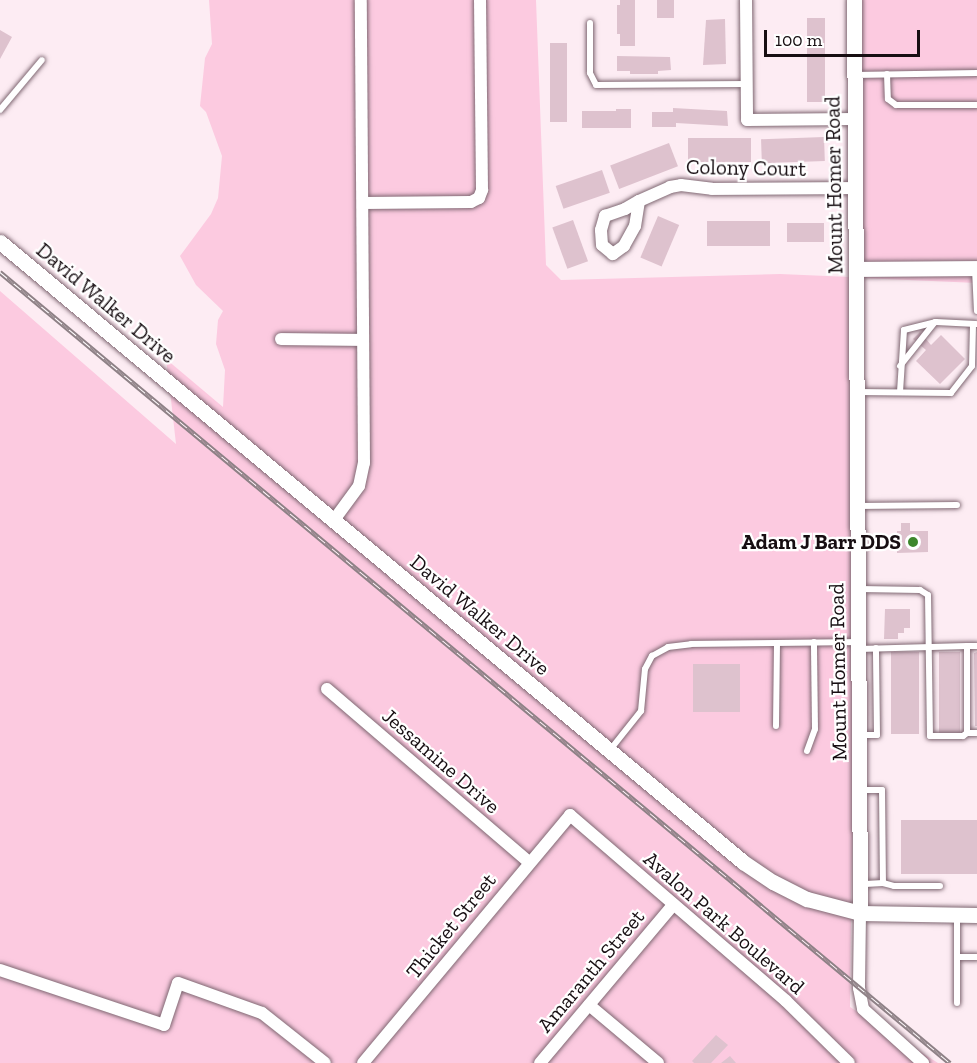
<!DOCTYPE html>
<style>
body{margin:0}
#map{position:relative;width:977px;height:1063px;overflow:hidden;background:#fdecf3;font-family:"Zilla Slab",serif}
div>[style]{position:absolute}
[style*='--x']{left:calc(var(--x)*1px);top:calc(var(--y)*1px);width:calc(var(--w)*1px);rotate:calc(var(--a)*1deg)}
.green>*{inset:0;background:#fccae0;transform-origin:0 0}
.building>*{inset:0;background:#dec2ce;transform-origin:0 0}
.roads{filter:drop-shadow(0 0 2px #7f6772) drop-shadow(0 0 2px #7f6772)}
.service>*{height:6px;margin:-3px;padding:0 3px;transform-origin:3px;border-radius:3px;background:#fff}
.minor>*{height:12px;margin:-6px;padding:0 6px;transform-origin:6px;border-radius:6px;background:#fff}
.tertiary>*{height:15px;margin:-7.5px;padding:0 7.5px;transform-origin:7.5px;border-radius:7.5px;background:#fff}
.rail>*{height:5px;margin-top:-2.5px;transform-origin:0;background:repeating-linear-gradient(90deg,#fff 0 9px,#8e8186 0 18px);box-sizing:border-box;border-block:2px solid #8e8186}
.dots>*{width:16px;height:16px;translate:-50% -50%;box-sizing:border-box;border:3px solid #fff;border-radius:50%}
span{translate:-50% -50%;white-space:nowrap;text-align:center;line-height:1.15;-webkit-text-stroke:4.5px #fff;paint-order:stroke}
.street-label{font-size:21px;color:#170e12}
.poi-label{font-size:21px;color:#170e12;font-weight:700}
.right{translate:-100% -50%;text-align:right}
.scale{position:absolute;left:764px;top:30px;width:156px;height:27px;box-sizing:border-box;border:3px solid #170e12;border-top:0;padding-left:8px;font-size:18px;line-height:21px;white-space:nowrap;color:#170e12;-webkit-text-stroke:4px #fff;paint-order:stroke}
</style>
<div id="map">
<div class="green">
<i style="clip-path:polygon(209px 0,536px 0,546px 265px,561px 280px,780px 274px,850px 277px,854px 746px,851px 906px,810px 894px,776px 878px,747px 858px,168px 374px,166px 359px,223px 407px,225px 370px,216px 344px,218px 320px,223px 311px,196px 285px,180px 256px,211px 214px,218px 198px,222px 156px,206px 112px,200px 106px,205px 58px,212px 44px)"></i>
<i style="left:860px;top:0;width:117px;height:264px"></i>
<i style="clip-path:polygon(977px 274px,977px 283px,862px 278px,862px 275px)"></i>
<i style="clip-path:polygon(0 291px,176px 444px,170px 391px,739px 865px,851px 916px,850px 1007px,938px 1063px,0 1063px)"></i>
</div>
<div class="building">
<i style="clip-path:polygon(620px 0,635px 0,635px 46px,620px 46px,620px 34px,617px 34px,617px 5px,620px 5px)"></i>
<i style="left:657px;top:0;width:17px;height:18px"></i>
<i style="left:807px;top:18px;width:18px;height:84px"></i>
<i style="clip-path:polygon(725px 19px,726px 64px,703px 65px,706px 20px)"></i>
<i style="clip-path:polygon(0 30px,12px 37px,0 59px)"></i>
<i style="left:550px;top:43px;width:17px;height:79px"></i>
<i style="clip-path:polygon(617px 56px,670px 57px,671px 70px,658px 71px,658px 74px,630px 74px,630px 71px,617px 71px)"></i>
<i style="clip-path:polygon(673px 108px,727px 111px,728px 126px,676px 123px,676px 127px,652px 127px,652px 112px,673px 112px)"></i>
<i style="clip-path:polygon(616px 109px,631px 109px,631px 128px,582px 128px,582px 111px,616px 111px)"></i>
<i style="left:824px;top:137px;width:24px;height:63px;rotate:88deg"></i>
<i style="left:751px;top:138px;width:24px;height:63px;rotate:90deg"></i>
<i style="left:669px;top:143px;width:25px;height:63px;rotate:69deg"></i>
<i style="left:602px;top:170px;width:24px;height:49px;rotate:71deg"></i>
<i style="left:658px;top:216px;width:23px;height:45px;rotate:23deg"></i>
<i style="left:573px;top:220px;width:44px;height:22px;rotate:70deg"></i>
<i style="left:770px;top:221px;width:25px;height:63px;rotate:90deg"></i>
<i style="left:787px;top:223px;width:37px;height:19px"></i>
<i style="clip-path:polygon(920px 332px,931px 345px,941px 335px,965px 359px,940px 384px,916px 361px,926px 350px,913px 339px)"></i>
<i style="clip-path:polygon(901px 523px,910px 523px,910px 531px,928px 531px,928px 552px,897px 553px,897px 531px,901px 531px)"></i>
<i style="clip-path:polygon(885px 609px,910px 609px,910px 628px,904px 628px,904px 633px,898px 633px,898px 639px,884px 639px)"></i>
<i style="left:891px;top:652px;width:28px;height:82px"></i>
<i style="left:939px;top:652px;width:21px;height:81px"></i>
<i style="clip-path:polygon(977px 652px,977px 726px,975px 726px,974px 653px)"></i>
<i style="left:693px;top:664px;width:47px;height:48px"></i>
<i style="left:977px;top:820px;width:54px;height:76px;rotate:90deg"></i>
<i style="clip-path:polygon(716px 1035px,728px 1045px,711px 1063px,694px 1063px,692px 1061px)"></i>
<i style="clip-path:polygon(730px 1056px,736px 1063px,721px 1063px)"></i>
</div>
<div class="roads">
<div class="service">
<i style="--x:590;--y:23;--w:50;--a:90"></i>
<i style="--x:590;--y:73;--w:13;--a:63"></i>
<i style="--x:596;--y:85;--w:150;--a:-0.4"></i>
<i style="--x:887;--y:74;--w:25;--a:88"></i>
<i style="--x:888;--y:99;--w:10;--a:37"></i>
<i style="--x:896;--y:105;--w:81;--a:0"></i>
<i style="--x:854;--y:75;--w:123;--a:-0.9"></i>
<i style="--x:0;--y:110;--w:65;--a:-50"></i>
<i style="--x:975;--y:269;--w:42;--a:87.3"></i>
<i style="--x:900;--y:366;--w:56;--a:-51.5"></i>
<i style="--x:857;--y:392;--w:94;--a:0.6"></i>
<i style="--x:951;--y:393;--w:34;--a:-52"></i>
<i style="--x:972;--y:366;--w:42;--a:-88.6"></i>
<i style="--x:900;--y:392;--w:62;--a:-86.3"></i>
<i style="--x:904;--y:330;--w:33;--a:-14"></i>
<i style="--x:936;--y:322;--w:40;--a:2.9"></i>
<i style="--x:857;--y:506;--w:100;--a:-0.6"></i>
<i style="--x:860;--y:589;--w:60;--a:1"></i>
<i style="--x:920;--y:590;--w:9;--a:32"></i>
<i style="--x:928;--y:595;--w:141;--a:89.2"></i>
<i style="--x:930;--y:736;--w:33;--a:0"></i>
<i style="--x:963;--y:736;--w:5;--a:-37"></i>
<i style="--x:977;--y:646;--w:10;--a:180"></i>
<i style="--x:967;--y:646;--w:87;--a:90"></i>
<i style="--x:967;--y:733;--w:10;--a:0"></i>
<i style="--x:859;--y:649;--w:108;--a:-1.6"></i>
<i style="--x:776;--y:726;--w:83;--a:-89.3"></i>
<i style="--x:860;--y:735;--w:17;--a:0"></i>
<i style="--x:877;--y:735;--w:87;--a:-90.7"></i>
<i style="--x:610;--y:750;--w:50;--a:-51.5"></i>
<i style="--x:641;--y:711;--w:42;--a:-84.6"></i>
<i style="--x:645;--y:669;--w:15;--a:-62"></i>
<i style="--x:652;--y:656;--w:18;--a:-29"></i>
<i style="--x:668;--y:647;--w:23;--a:-7"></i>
<i style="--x:691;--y:644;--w:167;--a:-0.7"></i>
<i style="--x:807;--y:751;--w:23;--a:-70"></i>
<i style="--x:815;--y:729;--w:87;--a:-90.7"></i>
<i style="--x:860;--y:790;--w:22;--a:0"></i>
<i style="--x:882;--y:790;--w:93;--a:89.4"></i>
<i style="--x:883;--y:883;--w:22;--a:177"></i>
<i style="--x:883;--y:883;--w:11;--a:15"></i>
<i style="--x:894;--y:886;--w:46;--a:0"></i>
<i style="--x:957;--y:957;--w:20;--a:0"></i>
<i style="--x:957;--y:1003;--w:87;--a:-90"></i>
</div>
<div class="minor">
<i style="--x:746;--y:0;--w:120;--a:89.5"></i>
<i style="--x:747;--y:120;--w:107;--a:-0.5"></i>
<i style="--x:639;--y:201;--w:25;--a:99"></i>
<i style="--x:635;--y:226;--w:23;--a:119"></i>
<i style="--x:624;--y:246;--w:14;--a:144"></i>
<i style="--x:613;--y:254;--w:14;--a:-141"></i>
<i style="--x:602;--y:245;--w:15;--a:-94"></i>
<i style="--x:601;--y:230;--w:15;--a:-74"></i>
<i style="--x:605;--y:216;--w:21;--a:-19"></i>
<i style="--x:625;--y:209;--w:16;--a:-30"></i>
<i style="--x:639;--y:201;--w:34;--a:-24"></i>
<i style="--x:670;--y:187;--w:11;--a:-10"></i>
<i style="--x:681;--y:185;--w:31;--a:7"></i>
<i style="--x:712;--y:189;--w:143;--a:-0.4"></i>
<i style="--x:363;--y:203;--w:108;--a:-0.5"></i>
<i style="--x:471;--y:202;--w:9;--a:-27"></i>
<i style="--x:479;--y:198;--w:9;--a:-69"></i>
<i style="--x:482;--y:190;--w:190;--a:-90.6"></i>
<i style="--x:281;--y:339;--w:82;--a:0.7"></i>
<i style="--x:334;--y:520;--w:42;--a:-53.7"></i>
<i style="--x:359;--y:486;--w:24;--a:-78"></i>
<i style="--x:364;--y:463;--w:463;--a:-90.4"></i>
<i style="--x:327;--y:689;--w:266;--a:40.6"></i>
<i style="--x:860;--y:913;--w:75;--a:90.8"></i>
<i style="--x:859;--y:988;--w:21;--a:79"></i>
<i style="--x:863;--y:1009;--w:81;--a:42"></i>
<i style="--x:0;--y:970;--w:173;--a:18.5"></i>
<i style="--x:164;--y:1025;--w:44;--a:-71.6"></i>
<i style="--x:178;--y:983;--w:89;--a:19.7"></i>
<i style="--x:262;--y:1013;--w:80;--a:38.4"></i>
<i style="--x:589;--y:1005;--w:90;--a:40"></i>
<i style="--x:363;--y:1063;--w:323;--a:-50.1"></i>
<i style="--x:570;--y:815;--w:285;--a:40.7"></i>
<i style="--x:786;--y:1001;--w:88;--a:44.5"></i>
<i style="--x:540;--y:1063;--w:207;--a:-49.9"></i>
</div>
<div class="tertiary">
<i style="--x:854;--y:0;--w:913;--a:89.62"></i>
<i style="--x:0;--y:242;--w:968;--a:39.84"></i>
<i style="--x:743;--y:862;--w:36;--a:34"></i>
<i style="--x:773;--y:882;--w:38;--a:27"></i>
<i style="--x:807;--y:899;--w:55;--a:14.8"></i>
<i style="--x:860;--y:913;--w:117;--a:1"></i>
<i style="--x:856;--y:269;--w:121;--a:-0.5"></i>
</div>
</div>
<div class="rail">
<i style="--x:0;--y:272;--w:1236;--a:39.78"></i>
</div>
<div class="dots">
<i style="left:913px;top:542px;background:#3d862c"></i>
</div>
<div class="street-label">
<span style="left:746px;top:168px;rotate:1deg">Colony Court</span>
<span style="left:834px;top:185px;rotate:-91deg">Mount Homer Road</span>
<span style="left:106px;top:303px;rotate:40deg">David Walker Drive</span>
<span style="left:480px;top:615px;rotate:40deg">David Walker Drive</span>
<span style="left:838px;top:672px;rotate:-91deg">Mount Homer Road</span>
<span style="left:441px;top:761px;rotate:41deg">Jessamine Drive</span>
<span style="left:724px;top:923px;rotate:41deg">Avalon Park Boulevard</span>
<span style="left:451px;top:926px;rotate:-51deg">Thicket Street</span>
<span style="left:591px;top:971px;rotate:-50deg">Amaranth Street</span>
</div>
<div class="poi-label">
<span class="right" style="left:901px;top:542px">Adam J Barr DDS</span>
</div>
<div class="scale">100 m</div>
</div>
